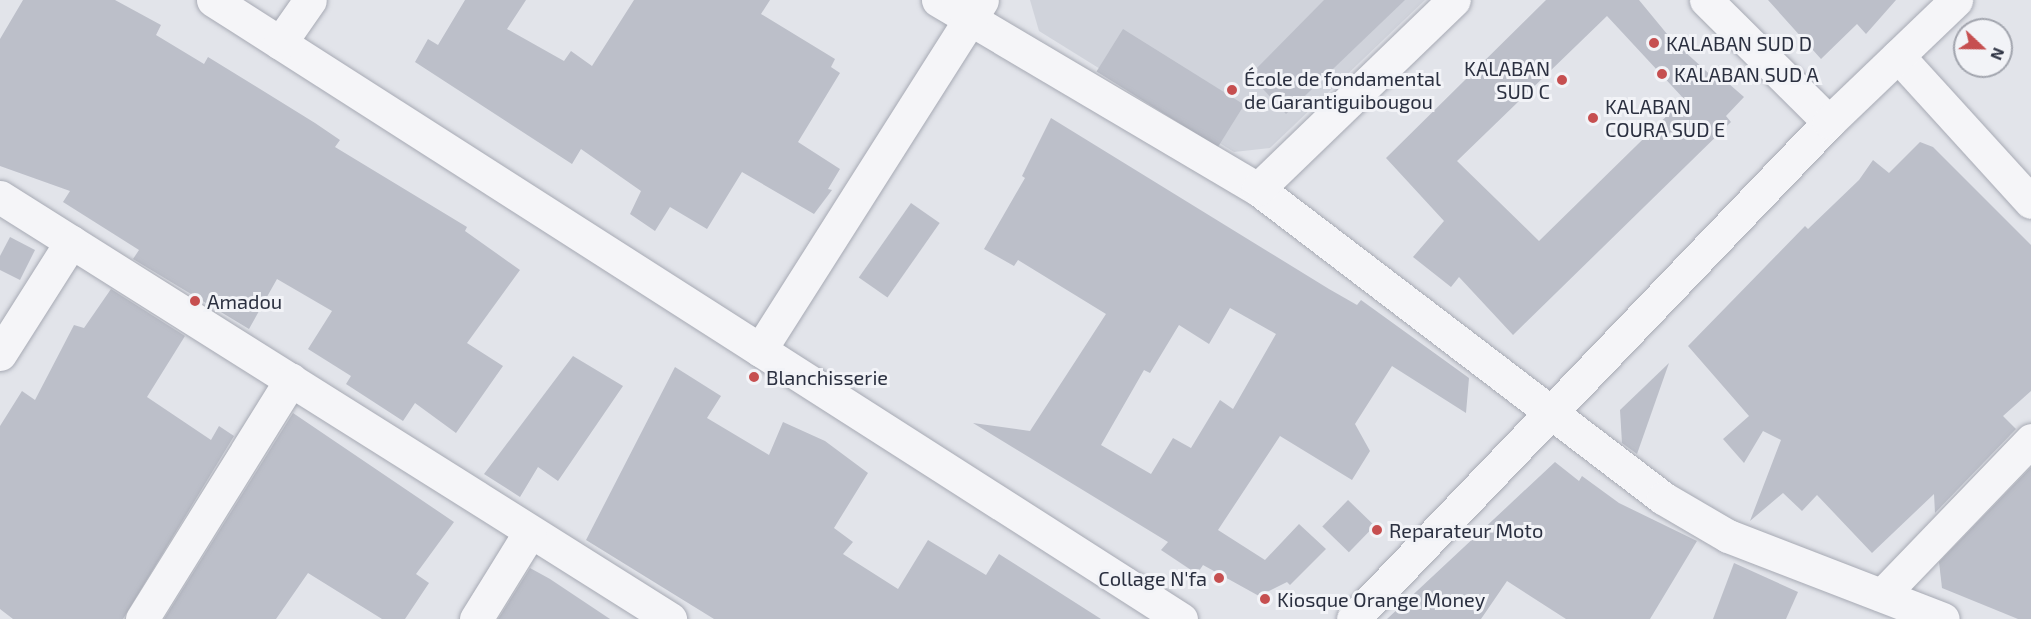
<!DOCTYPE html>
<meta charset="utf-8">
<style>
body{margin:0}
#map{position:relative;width:2031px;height:619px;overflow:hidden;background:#e2e4ea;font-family:"Exo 2",sans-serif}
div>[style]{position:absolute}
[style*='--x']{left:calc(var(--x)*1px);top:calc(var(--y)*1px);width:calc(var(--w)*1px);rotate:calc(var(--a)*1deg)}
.built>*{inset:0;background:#d0d3db}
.building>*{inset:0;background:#bcbfc9;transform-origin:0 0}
.roads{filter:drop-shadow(0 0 2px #a7aab4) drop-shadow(0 0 2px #a7aab4)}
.minor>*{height:33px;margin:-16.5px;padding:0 16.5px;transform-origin:16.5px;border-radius:16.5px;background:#f5f5f8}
.dots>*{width:16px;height:16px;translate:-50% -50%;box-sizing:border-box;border:3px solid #f2f3f7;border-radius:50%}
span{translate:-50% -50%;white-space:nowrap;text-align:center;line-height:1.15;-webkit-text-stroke:6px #f2f3f7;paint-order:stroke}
.poi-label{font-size:20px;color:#2b3040}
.left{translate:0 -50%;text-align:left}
.right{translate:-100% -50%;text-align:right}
.north{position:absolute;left:1953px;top:18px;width:60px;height:60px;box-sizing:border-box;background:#f2f3f7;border:2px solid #a2a5ae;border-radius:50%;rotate:112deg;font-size:16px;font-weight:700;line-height:24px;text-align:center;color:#2b3040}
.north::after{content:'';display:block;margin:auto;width:21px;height:27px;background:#c64f50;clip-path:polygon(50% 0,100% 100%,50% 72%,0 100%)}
</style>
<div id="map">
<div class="built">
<i style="clip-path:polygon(1030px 0,1425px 0,1270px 148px,1234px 152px,1039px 31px)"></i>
</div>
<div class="building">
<i style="clip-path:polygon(23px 0,115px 0,161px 25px,156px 35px,204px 64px,208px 57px,315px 123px,340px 140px,335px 147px,467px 227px,465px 231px,520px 270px,467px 343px,503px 366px,456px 433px,415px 403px,403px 421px,346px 384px,351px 376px,308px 349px,332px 311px,277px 279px,249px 329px,133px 259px,139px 250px,63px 202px,70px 191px,0 166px,0 39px)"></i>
<i style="clip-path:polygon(465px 0,526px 0,507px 29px,564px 61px,571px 51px,592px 66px,634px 0,770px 0,761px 14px,835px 59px,831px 67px,840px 73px,798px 142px,840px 169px,828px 189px,832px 190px,814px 214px,742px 172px,707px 229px,670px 207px,655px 231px,630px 214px,641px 191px,581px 149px,572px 164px,415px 62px,428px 39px,438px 45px)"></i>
<i style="clip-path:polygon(1324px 0,1405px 0,1286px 114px,1250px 75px)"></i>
<i style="clip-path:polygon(evenodd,1546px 0,1639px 0,1672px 40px,1716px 80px,1720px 76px,1744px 97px,1726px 116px,1731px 122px,1513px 335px,1459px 277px,1451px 287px,1413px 257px,1444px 221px,1386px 158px,1546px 0,1607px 16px,1684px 99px,1539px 241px,1457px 161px,1607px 16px)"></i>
<i style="clip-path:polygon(1768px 0,1896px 0,1866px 34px,1857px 24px,1821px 59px)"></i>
<i style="left:1123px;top:29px;width:143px;height:50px;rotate:32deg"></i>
<i style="clip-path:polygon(evenodd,1051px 118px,1329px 289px,1357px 305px,1361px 300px,1469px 378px,1466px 413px,1392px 366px,1355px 424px,1370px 451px,1352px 480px,1280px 436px,1218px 530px,1265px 560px,1299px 524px,1326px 549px,1290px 585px,1287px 582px,1259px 596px,1203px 565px,1197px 574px,1161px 550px,1168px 542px,973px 423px,1030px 431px,1106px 314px,1018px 260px,1014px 266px,984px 249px,1025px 178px,1022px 176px,1051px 118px,1230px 308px,1276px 334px,1233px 409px,1220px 400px,1191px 448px,1173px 438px,1151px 474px,1101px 445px,1144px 370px,1150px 373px,1179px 325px,1209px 344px,1230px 308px)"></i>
<i style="clip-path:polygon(1920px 142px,1933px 147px,2031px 245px,2031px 391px,2003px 416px,2016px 429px,1935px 513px,1934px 494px,1872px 553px,1817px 495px,1802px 511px,1783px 493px,1750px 521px,1781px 440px,1763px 431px,1744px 463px,1723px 439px,1749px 416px,1688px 346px,1805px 226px,1808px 229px,1859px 180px,1873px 160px,1889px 173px)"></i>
<i style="left:911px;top:203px;width:35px;height:91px;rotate:35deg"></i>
<i style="clip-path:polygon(10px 237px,35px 250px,20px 280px,0 270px,0 256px)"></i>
<i style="clip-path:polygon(111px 289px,185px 336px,147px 397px,211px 440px,219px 426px,234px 436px,123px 619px,13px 619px,0 609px,0 426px,22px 391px,35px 400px,74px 325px,84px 328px)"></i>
<i style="clip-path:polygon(573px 356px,623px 386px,558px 481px,538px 467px,520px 497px,484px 474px)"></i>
<i style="clip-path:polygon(1669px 363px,1637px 454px,1622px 443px,1620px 410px)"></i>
<i style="clip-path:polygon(675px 367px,721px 396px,707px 418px,769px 455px,783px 422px,825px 441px,868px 473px,834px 528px,853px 542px,843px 554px,898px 589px,928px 540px,986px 575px,999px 554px,1101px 619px,714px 619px,586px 540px)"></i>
<i style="clip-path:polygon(293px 413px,454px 522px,416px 574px,429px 583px,405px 619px,382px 619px,308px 573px,276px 619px,164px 619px)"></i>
<i style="clip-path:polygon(1555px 462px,1579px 481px,1582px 476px,1619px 503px,1697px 541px,1650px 619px,1566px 619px,1507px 581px,1481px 619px,1387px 619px)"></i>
<i style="clip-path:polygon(2031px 467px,2031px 619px,2018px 619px,1942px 588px,1939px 562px)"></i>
<i style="left:1348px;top:500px;width:37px;height:37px;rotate:44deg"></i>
<i style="clip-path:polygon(1734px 563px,1798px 592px,1786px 619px,1713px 619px)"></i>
<i style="clip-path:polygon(530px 568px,550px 579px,610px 619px,498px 619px)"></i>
</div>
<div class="roads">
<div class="minor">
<i style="--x:213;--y:0;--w:1149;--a:32.6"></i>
<i style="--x:938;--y:0;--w:372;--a:30.6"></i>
<i style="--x:1258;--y:189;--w:509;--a:37.34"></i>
<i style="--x:1663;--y:498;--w:75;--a:30.3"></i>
<i style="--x:1728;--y:536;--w:230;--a:21.1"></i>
<i style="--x:1706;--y:0;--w:173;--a:44.8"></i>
<i style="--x:280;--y:43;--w:52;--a:-55.1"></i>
<i style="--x:1898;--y:56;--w:197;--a:47.7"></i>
<i style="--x:1258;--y:189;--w:272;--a:-44"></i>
<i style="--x:0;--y:197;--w:792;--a:32.2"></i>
<i style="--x:760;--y:350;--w:414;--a:-57.6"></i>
<i style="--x:0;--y:354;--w:133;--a:-57.6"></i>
<i style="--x:1882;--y:595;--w:215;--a:-46.1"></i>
<i style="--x:142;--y:619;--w:282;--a:-58.1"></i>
<i style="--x:476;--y:619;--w:102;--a:-58.2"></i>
<i style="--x:1353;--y:619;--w:688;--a:-46.24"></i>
<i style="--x:1829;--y:122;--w:176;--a:-43.8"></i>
</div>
</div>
<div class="dots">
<i style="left:1654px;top:43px;background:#c64f50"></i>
<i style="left:1662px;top:74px;background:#c64f50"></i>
<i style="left:1562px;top:80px;background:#c64f50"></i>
<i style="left:1232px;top:90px;background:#c64f50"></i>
<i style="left:1593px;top:118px;background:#c64f50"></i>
<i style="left:195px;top:301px;background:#c64f50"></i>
<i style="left:754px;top:377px;background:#c64f50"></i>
<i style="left:1377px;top:530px;background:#c64f50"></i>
<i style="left:1219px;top:578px;background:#c64f50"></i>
<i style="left:1265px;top:599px;background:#c64f50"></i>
</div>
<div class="poi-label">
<span class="left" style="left:1666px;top:43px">KALABAN SUD D</span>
<span class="right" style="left:1550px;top:80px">KALABAN<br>SUD C</span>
<span class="left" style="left:1674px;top:74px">KALABAN SUD A</span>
<span class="left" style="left:1244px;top:90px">École de fondamental<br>de Garantiguibougou</span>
<span class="left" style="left:1605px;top:118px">KALABAN<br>COURA SUD E</span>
<span class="left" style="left:207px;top:301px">Amadou</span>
<span class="left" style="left:766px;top:377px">Blanchisserie</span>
<span class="left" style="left:1389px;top:530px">Reparateur Moto</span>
<span class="right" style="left:1207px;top:578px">Collage N'fa</span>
<span class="left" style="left:1277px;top:599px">Kiosque Orange Money</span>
</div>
<div class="north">N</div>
</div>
